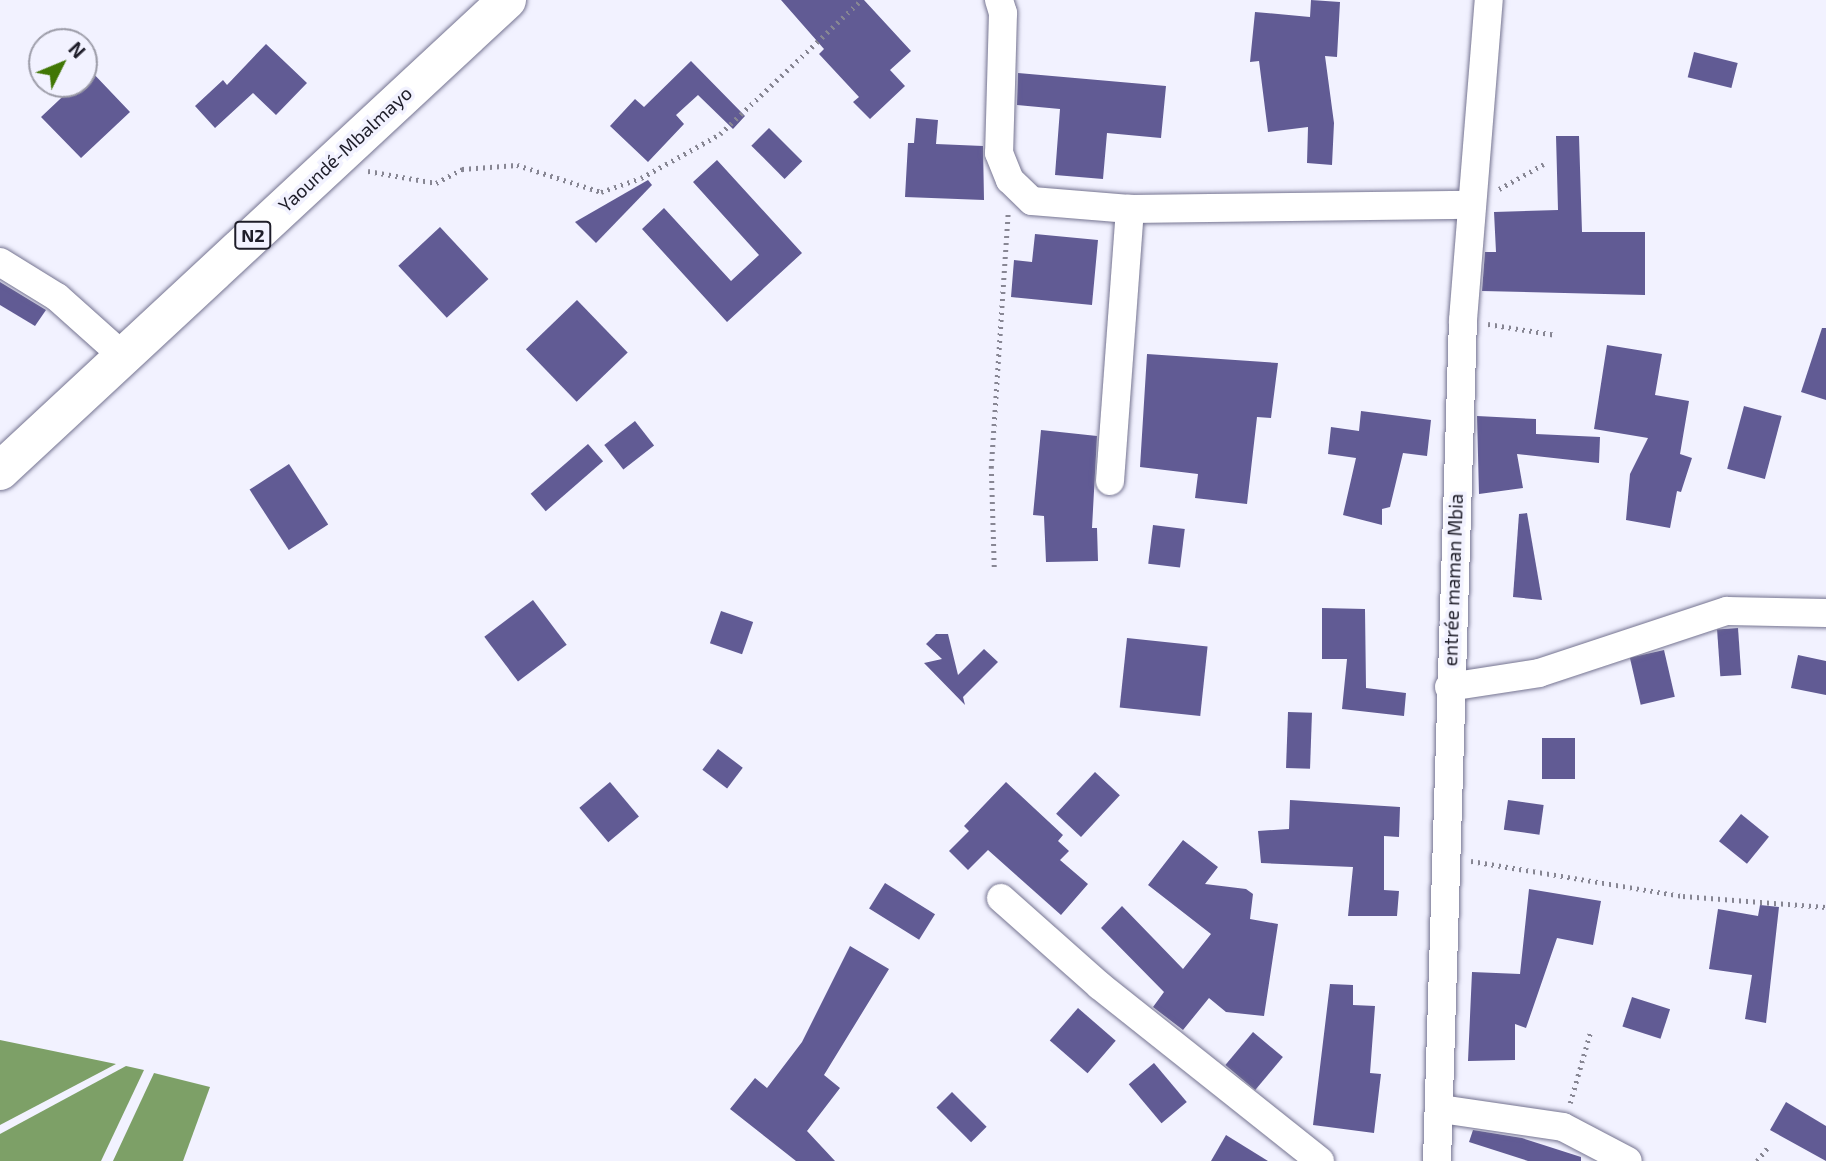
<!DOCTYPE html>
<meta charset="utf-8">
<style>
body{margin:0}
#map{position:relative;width:1826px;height:1161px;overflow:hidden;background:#f2f2ff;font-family:"Exo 2",sans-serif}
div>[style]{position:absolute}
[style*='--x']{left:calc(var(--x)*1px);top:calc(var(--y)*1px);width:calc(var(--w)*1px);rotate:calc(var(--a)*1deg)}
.water>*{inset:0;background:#7da067}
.building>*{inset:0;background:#615b94;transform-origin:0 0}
.path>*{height:4.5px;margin-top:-2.25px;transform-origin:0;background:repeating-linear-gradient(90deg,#878693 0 2px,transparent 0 7px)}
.roads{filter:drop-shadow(0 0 2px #757491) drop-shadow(0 0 2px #757491)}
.minor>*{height:28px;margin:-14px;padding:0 14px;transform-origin:14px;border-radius:14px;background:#fff}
.trunk>*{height:38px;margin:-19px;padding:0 19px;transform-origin:19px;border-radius:19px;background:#fff}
span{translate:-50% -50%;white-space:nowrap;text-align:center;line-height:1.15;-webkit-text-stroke:7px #f2f2ff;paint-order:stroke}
.shield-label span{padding:2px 5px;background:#f2f2ff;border:2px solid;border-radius:5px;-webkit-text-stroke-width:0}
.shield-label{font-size:18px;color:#1e1d29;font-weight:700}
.street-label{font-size:19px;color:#1e1d29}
.north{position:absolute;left:28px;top:28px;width:70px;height:70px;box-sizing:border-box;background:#f2f2ff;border:2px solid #9d9da9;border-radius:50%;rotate:47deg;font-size:19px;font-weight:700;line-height:28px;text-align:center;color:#1e1d29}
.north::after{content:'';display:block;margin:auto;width:24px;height:32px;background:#417705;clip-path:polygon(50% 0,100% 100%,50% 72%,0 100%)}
</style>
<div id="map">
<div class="water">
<i style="clip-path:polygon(0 1040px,116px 1064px,0 1125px)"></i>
<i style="clip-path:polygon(126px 1066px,144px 1070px,101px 1161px,0 1161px,0 1134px)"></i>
<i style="clip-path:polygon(154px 1073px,210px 1087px,183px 1161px,113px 1161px)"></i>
</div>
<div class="building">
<i style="clip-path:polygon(781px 0,864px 0,911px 51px,890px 70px,905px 86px,870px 119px,853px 102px,859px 97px,819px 54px,824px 49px)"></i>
<i style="clip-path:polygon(1311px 0,1340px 2px,1337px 57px,1325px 56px,1334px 123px,1332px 165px,1307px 163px,1308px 127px,1268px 132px,1259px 61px,1250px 62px,1255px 12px,1310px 17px)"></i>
<i style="clip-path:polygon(266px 44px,307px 83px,276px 115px,253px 93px,215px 128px,195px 106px,223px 80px,227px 85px)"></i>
<i style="left:1694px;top:52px;width:45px;height:26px;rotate:14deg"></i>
<i style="clip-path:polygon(691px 61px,745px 116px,733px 129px,698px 95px,676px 115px,684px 124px,648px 162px,610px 126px,635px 99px,644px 107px)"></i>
<i style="clip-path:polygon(90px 70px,130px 112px,81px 158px,41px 117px,76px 84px,84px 84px)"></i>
<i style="clip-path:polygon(1018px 73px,1166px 86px,1161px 138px,1107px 133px,1103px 179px,1055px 175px,1060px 109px,1017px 105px)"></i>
<i style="clip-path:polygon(916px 118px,938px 120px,936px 144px,983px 146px,984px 200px,905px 197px,908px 143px,914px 143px)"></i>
<i style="left:769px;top:128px;width:47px;height:25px;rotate:45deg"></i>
<i style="clip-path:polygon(1556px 136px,1579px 136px,1582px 232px,1645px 232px,1645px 295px,1482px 291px,1485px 252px,1496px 252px,1494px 212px,1558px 210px)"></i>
<i style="clip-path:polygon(717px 160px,802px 253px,727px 322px,642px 229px,664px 208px,731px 281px,759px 255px,693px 182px)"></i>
<i style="clip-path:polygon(648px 180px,652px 185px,596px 243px,575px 222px)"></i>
<i style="left:440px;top:227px;width:71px;height:57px;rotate:47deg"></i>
<i style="clip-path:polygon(1035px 234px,1098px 240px,1092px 305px,1011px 297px,1014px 260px,1032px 262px)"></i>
<i style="clip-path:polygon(0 282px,46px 310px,35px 326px,0 305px)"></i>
<i style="left:577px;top:300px;width:73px;height:71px;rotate:46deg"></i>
<i style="clip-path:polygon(1822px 328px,1826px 328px,1826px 400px,1801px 392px)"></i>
<i style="clip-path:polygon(1607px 345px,1662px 354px,1655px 395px,1689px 401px,1680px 454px,1692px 458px,1681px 492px,1677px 491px,1670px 528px,1626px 520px,1630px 474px,1648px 438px,1594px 429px)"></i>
<i style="clip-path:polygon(1147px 354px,1278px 363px,1271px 418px,1257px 417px,1247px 504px,1195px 498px,1198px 474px,1140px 467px)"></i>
<i style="left:1744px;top:406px;width:39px;height:65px;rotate:15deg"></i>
<i style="clip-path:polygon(1361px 411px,1431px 420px,1427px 456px,1403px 453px,1390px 507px,1382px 509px,1382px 525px,1343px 515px,1356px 458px,1328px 454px,1331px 427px,1359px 431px)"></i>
<i style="clip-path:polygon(1477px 416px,1536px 419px,1536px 434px,1600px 437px,1599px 463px,1517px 454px,1523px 488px,1479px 494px)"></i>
<i style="left:635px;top:421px;width:31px;height:39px;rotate:52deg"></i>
<i style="clip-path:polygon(1041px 430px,1097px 436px,1092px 528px,1097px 528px,1098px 561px,1046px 562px,1044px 516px,1033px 515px)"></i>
<i style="left:588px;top:444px;width:23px;height:76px;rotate:49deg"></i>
<i style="left:289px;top:464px;width:72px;height:47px;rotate:57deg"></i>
<i style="clip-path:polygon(1527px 513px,1542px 600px,1513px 597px,1519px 514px)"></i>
<i style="left:1153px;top:525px;width:32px;height:39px;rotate:7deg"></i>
<i style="left:533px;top:600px;width:56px;height:61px;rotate:53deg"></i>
<i style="clip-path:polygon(1322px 608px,1365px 609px,1366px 688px,1406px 693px,1404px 716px,1342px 709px,1347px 659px,1322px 659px)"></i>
<i style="left:721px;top:611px;width:34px;height:34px;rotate:19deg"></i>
<i style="left:1738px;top:628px;width:47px;height:21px;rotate:86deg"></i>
<i style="clip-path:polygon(936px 634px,948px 634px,958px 675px,984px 649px,998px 662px,963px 697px,965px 705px,924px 663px,942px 659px,926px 644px)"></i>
<i style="left:1127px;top:638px;width:81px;height:70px;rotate:6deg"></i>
<i style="left:1664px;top:650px;width:48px;height:35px;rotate:77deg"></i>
<i style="clip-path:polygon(1798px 655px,1826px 661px,1826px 695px,1791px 688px)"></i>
<i style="left:1288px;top:712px;width:24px;height:56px;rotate:2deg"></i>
<i style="left:1542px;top:738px;width:33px;height:41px"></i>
<i style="left:718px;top:749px;width:31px;height:26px;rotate:37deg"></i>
<i style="left:1095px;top:772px;width:34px;height:57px;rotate:43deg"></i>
<i style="left:610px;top:782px;width:45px;height:40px;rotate:50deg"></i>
<i style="clip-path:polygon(1006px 782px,1063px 835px,1058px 841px,1069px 851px,1060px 860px,1088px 884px,1061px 915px,988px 850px,968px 870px,949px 851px,969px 831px,964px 826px)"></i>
<i style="clip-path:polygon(1290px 800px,1400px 807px,1399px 837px,1384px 836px,1384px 890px,1399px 891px,1397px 916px,1348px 916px,1353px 867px,1261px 863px,1258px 831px,1289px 829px)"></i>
<i style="left:1508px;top:800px;width:36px;height:30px;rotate:8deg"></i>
<i style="left:1741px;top:814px;width:36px;height:35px;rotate:39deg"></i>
<i style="clip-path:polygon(1183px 840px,1218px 867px,1205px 884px,1246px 889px,1253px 894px,1250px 919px,1278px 924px,1264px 1016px,1226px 1012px,1209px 998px,1183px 1030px,1153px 1007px,1164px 992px,1101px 928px,1122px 906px,1183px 969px,1211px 934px,1148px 885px)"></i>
<i style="left:885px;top:883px;width:59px;height:30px;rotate:32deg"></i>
<i style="clip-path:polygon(1529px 889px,1601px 901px,1593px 945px,1557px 938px,1526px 1028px,1515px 1024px,1515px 1060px,1468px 1061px,1472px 972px,1520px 974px)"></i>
<i style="clip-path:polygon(1760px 905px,1779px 907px,1766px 1023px,1745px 1019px,1752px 975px,1709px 969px,1718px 909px,1758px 916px)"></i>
<i style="clip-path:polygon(850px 946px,889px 969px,824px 1075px,840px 1088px,807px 1131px,835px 1161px,796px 1161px,730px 1109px,755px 1078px,767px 1088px,802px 1042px)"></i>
<i style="clip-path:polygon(1330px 984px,1353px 985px,1353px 1005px,1375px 1006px,1370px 1073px,1381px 1074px,1374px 1133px,1313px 1125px)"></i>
<i style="left:1632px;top:997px;width:40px;height:31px;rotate:18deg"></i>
<i style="left:1078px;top:1008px;width:50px;height:43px;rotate:41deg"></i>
<i style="left:1253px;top:1032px;width:39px;height:43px;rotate:40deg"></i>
<i style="left:1154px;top:1063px;width:51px;height:33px;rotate:50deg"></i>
<i style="left:952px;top:1092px;width:49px;height:22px;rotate:45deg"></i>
<i style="clip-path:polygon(1786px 1102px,1826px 1126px,1826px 1161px,1770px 1130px)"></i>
<i style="clip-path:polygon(1473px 1130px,1522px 1138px,1581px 1157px,1581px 1161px,1528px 1161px,1469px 1142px)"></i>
<i style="clip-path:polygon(1226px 1135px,1268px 1161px,1211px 1161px)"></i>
</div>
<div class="path">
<i style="--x:368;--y:171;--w:69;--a:10"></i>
<i style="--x:436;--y:183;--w:30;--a:-28"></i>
<i style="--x:462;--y:169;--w:55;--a:-4.2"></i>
<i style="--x:517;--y:165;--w:88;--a:17.8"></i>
<i style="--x:601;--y:192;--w:42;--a:-19.3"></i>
<i style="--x:641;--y:178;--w:90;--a:-29.1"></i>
<i style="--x:720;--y:134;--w:195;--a:-43.5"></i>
<i style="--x:1499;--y:189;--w:51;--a:-29.1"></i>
<i style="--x:1488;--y:324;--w:69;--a:9.2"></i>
<i style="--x:994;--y:567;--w:99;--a:-91.7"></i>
<i style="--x:991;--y:468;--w:256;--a:-86.2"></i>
<i style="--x:1471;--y:861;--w:215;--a:9.4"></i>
<i style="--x:1683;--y:896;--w:143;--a:4.4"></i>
<i style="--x:1570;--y:1103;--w:76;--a:-74"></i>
<i style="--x:1757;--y:1161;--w:18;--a:-52"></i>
</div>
<div class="roads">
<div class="minor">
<i style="--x:999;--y:0;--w:14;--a:73"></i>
<i style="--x:1003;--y:13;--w:140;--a:91.6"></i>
<i style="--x:999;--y:153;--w:29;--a:68"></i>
<i style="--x:1010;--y:180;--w:30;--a:44"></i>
<i style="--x:1032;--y:201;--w:98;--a:4.7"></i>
<i style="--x:1130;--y:209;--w:341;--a:-0.7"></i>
<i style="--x:0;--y:262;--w:67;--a:31.6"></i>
<i style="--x:57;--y:297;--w:90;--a:41.8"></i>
<i style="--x:1110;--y:481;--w:273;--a:-85.8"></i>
<i style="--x:1449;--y:687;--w:91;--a:-8.8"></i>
<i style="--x:1539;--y:673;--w:198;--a:-18.3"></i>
<i style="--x:1727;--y:611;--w:99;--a:1.2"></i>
<i style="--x:1001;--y:898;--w:132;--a:41.6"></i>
<i style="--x:1100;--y:986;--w:281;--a:38.5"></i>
<i style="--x:1441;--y:1109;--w:123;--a:8.4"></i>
<i style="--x:1563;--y:1127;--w:73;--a:27.6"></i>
<i style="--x:1437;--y:1161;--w:841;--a:-88.23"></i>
<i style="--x:1463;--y:320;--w:321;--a:-85.4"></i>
</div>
<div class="trunk">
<i style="--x:0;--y:471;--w:692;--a:-42.89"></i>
</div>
</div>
<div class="shield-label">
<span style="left:253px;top:235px">N2</span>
</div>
<div class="street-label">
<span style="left:345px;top:149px;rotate:-43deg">Yaoundé-Mbalmayo</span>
<span style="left:1453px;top:580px;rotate:-88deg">entrée maman Mbia</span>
</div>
<div class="north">N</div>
</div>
